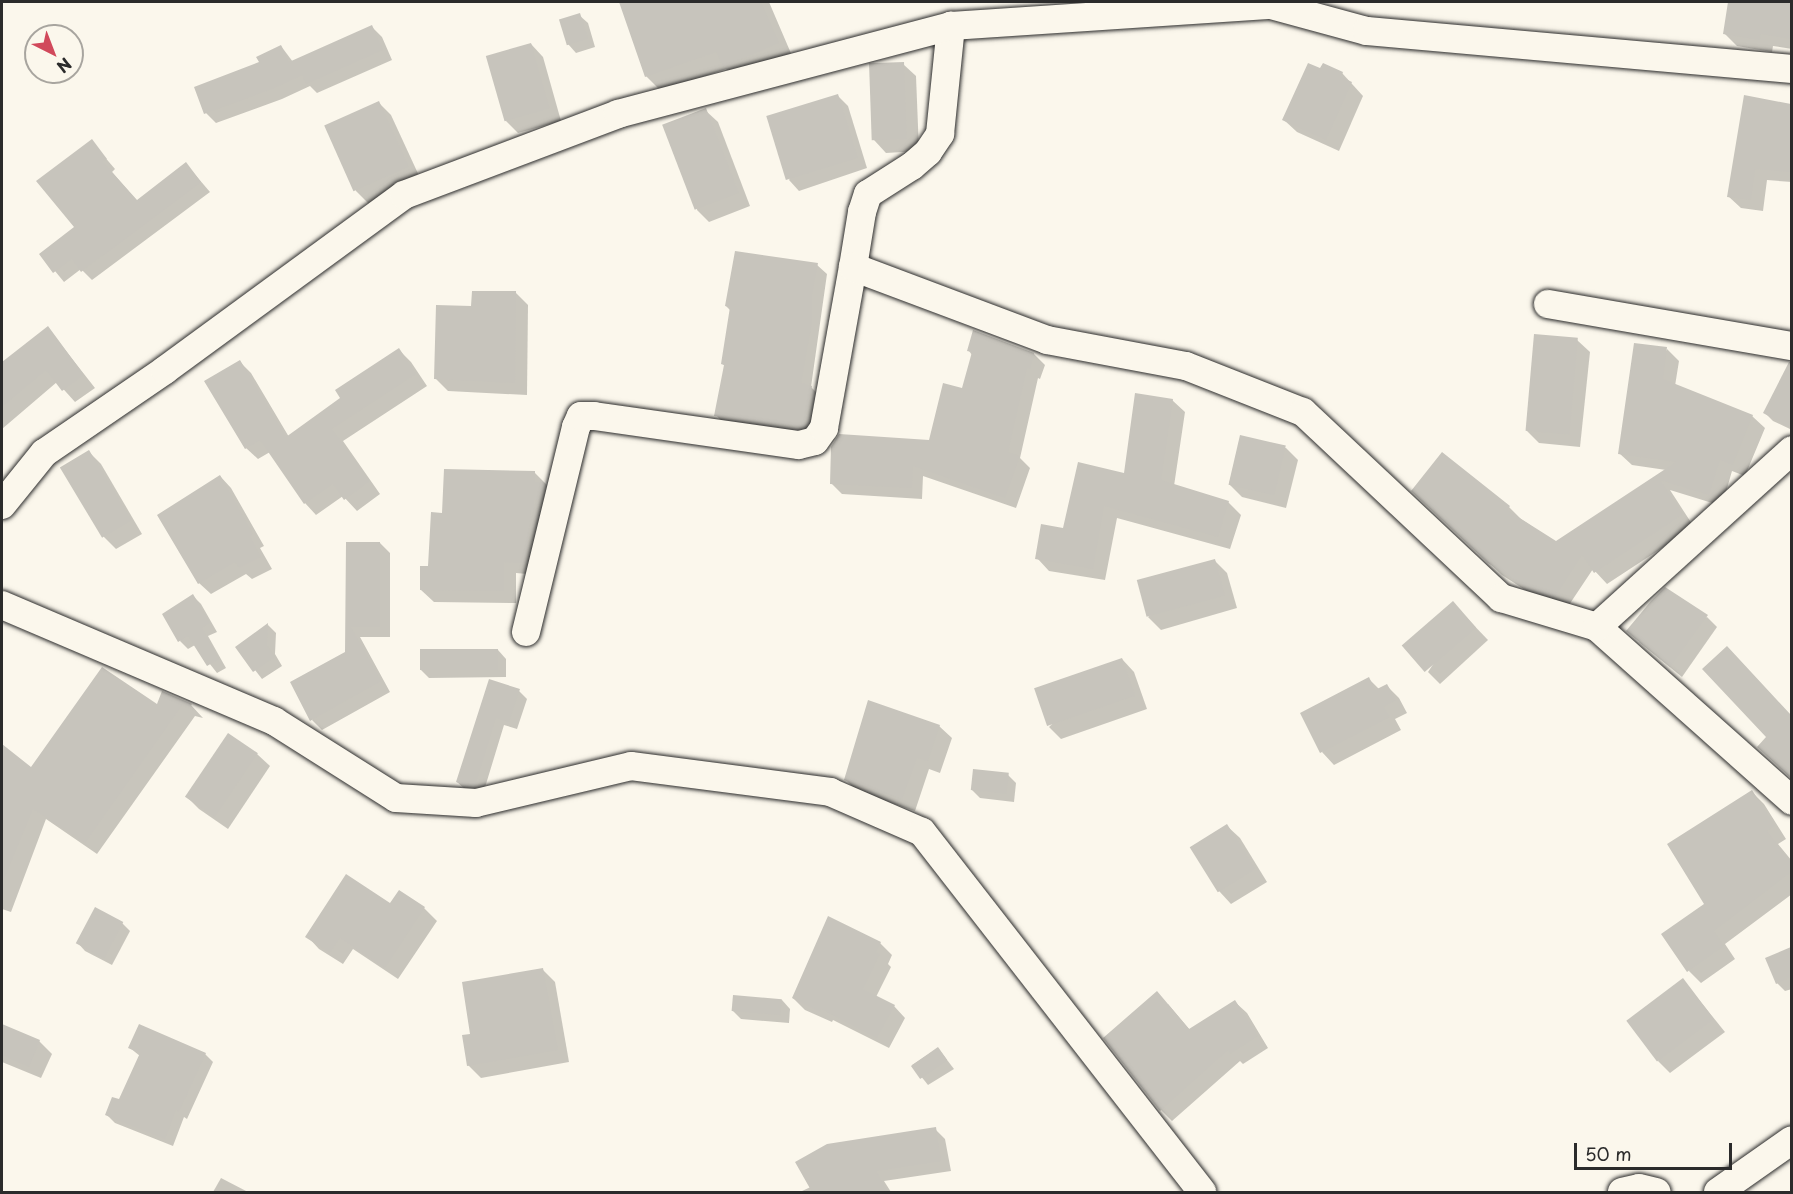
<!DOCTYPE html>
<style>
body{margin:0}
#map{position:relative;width:1793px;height:1194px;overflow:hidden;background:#fbf7ec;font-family:"Playpen Sans",sans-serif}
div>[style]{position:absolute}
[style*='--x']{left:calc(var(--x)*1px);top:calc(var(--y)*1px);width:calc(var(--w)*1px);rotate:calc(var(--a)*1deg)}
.shadow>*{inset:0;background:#0003}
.building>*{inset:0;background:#c7c4bc;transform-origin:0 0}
.roads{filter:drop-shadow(0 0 2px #2b2b2b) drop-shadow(0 0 2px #2b2b2b)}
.minor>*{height:28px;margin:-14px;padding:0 14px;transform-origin:14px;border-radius:14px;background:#fbf7ec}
span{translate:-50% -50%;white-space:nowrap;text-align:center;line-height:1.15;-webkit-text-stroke:4.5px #fbf7ec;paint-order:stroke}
.frame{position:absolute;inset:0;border:3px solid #2b2b2b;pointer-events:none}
.north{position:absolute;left:24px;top:24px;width:60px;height:60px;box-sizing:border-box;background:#fbf7ec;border:2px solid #a8a59f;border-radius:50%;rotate:138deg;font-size:16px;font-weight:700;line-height:24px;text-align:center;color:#2b2b2b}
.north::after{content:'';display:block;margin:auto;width:21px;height:27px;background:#d1495b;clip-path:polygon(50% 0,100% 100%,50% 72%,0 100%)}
.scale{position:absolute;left:1574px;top:1143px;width:158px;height:27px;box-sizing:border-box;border:3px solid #2b2b2b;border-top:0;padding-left:8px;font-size:18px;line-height:21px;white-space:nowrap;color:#2b2b2b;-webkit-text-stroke:4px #fbf7ec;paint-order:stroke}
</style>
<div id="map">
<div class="shadow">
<i style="clip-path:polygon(620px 2px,769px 2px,793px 58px,739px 81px,726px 69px,661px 91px,646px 76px)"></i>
<i style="clip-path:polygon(1730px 2px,1792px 2px,1792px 49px,1773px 46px,1772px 52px,1737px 46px,1724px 33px)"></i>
<i style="clip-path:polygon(579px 15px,588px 23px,595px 47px,576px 53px,568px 44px)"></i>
<i style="clip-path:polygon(372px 27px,382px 37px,392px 60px,317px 93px,310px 86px,282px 99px,216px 123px,206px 113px,281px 46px,293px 62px)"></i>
<i style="clip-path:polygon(531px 44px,543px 57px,561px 121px,518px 133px,506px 121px)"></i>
<i style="clip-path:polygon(903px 64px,916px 76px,919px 151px,886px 153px,874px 140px)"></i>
<i style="clip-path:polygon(1321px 70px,1342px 73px,1363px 96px,1339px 151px,1297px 132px,1284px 120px)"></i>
<i style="clip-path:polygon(837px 95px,848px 106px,867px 168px,799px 191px,789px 180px)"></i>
<i style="clip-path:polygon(1791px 96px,1792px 182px,1767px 180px,1763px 211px,1741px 208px,1728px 196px,1791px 105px)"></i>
<i style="clip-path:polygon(378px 102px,391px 115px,421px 180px,369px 204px,356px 191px,326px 127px)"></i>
<i style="clip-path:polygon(705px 110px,718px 122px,750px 206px,709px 222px,697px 210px)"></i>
<i style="clip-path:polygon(91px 141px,115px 169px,112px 172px,137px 201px,186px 164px,210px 192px,92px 280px,81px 269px,64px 282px,41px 254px,76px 228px)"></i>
<i style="clip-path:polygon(817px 265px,827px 274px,811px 387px,821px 397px,813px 436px,725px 425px,716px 415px,725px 366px,723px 364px,731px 311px,726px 306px)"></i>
<i style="clip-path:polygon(516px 293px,528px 305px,527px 395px,448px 391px,435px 378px)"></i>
<i style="clip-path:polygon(48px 328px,95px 388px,75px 402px,57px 382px,2px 429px,2px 365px)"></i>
<i style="clip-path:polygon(1577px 340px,1590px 352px,1580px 447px,1539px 443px,1526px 430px)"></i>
<i style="clip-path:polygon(1667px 349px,1679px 361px,1675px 386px,1752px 416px,1765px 428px,1745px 476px,1732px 471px,1722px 506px,1670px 490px,1694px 527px,1607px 584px,1593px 569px,1567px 608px,1542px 601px,1502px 575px,1425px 503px,1509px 507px,1521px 519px,1556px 543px,1666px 470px,1632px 465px,1619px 453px)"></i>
<i style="clip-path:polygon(399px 350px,411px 362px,427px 386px,343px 441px,380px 494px,357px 511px,343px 496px,316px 515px,305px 503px,270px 452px,258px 459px,246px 448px,240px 362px,251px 373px,289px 437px,342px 399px)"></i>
<i style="clip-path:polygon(969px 351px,1034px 354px,1045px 365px,1040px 379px,1038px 378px,1020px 458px,1030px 468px,1016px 508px,923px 476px,922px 499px,842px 494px,831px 483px,930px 441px,963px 389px,972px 355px)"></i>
<i style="clip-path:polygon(1790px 364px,1792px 365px,1792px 430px,1773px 421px,1765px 413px)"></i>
<i style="clip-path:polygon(1172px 400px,1185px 412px,1174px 486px,1228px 502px,1241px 515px,1230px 549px,1117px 518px,1105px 580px,1049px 571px,1037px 558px,1125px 475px)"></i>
<i style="clip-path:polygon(1241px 437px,1286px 448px,1298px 460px,1286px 508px,1242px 497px,1229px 484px)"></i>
<i style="clip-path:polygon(89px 452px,101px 464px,142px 534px,116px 549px,104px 537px)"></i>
<i style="clip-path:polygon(535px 473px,547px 485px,538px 575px,516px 573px,516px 603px,434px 602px,421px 590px,444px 515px)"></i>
<i style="clip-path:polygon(220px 476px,231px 488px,264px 546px,260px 548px,272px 569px,252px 579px,246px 574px,211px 594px,199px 583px)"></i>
<i style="clip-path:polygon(348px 543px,380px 543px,390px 553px,390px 637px,360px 637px,390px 692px,322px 730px,312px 720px,347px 652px)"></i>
<i style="clip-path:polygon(1215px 561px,1227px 573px,1237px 608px,1161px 630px,1148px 617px)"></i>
<i style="clip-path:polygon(193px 596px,201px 604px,217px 632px,208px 636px,226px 668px,217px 673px,195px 645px,188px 649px,180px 641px)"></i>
<i style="clip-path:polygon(1465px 616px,1488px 640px,1440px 684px,1428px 672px)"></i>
<i style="clip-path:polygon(1707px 617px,1717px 627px,1682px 677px,1639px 642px)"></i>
<i style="clip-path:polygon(268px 625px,276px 633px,275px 654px,282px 666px,262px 679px,237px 647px)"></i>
<i style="clip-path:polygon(498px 650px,506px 659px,506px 677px,429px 678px,421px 670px)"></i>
<i style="clip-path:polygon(1122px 659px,1134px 672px,1147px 709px,1061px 739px,1049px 727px)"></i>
<i style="clip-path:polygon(1738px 659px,1791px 716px,1792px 779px,1770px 758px,1768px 737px)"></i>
<i style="clip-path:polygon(1368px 678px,1379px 689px,1387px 686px,1399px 698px,1407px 713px,1395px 719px,1401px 730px,1334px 765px,1322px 752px)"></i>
<i style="clip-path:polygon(490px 681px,519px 691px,527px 699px,517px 729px,504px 725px,483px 794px,466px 790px,457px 782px)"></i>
<i style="clip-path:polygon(163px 693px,191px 705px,203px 718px,195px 716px,97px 854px,46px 819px,11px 912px,2px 909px,2px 746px,32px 769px,158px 706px)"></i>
<i style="clip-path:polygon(939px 726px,952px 738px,940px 773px,929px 769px,915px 811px,858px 792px,846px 780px)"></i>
<i style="clip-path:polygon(229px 735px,257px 754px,270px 766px,228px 829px,199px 809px,187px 797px)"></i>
<i style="clip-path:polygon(1008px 775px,1016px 783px,1014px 802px,980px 798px,972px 790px)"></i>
<i style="clip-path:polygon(1752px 792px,1764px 804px,1786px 839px,1778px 844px,1792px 861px,1792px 894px,1725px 944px,1735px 959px,1701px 983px,1689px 971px,1706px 904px)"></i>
<i style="clip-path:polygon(1227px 826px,1240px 838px,1267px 882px,1231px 904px,1219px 891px)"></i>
<i style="clip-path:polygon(390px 905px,424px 908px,437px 921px,398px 979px,353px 949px,343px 964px,319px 949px,307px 936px)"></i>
<i style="clip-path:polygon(122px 923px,130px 931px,112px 965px,85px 951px,77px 942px)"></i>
<i style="clip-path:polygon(880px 943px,892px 955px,888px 964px,891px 967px,876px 997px,894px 1006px,905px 1018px,889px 1048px,833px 1020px,832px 1022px,805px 1010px,793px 998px)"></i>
<i style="clip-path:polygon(1792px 948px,1792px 989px,1785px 991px,1777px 983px,1767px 959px)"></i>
<i style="clip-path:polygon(543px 970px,555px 982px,569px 1062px,481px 1078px,468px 1065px,472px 1035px)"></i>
<i style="clip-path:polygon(1683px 980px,1725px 1032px,1670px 1073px,1658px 1061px)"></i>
<i style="clip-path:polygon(782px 1000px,790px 1009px,789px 1023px,741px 1019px,733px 1011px)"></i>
<i style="clip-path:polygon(1235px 1002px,1247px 1013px,1268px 1048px,1243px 1064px,1240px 1061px,1172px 1121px,1161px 1110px,1168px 1004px,1190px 1030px)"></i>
<i style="clip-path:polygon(2px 1025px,39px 1041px,52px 1054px,41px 1078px,2px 1062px)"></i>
<i style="clip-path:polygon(130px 1048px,205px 1054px,213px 1062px,187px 1119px,184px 1117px,173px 1146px,115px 1123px,107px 1115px,120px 1101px,140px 1056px)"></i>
<i style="clip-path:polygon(938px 1048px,954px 1069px,928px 1085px,912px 1065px)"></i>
<i style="clip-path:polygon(935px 1129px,945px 1139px,951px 1171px,884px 1181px,891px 1192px,802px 1191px)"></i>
<i style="clip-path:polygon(221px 1178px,248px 1192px,213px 1192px)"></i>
</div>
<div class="building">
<i style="clip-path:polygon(619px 2px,761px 2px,779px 43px,723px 67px,716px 52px,645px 77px)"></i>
<i style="clip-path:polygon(1728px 2px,1791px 2px,1791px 39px,1761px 34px,1760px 40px,1723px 34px)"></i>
<i style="left:580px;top:13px;width:27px;height:22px;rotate:73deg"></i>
<i style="clip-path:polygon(372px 25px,383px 50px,306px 84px,302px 75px,272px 89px,204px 114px,194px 87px,259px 62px,256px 57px,281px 45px,289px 62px)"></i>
<i style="left:531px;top:43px;width:68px;height:47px;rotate:74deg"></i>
<i style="left:904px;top:62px;width:77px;height:35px;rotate:88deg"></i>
<i style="clip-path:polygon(1308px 63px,1320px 68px,1323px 63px,1343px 72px,1341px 77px,1352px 82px,1326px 140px,1282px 120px)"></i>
<i style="left:838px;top:94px;width:67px;height:75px;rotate:73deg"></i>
<i style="clip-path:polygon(1744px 95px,1791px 104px,1791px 172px,1755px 169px,1751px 200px,1727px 197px)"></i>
<i style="left:379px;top:101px;width:72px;height:60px;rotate:66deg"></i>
<i style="left:706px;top:108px;width:91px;height:47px;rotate:69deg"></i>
<i style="clip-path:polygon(92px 139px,107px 159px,103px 162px,137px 200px,186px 162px,201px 182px,81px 272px,72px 259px,53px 273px,39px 254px,74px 227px,36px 181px)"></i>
<i style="clip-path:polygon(735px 251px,818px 263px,812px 295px,812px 322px,801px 383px,812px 386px,804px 427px,714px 416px,724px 365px,721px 364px,730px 307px,725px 306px)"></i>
<i style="clip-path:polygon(472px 291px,516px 291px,515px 383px,434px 379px,436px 305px,471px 306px)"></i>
<i style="clip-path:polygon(48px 326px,84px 375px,62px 391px,46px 370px,2px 407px,2px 362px)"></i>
<i style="clip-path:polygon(973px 330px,1034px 353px,1030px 369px,1027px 368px,1008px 452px,1020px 456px,1005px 498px,913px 466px,912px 488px,830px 484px,831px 447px,839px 434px,929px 440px,943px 383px,962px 388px,972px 352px,967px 351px)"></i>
<i style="left:1534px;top:334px;width:44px;height:97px;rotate:5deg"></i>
<i style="clip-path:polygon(1634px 343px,1667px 347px,1663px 379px,1753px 415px,1733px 465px,1720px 460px,1709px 495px,1660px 480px,1683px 514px,1594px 573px,1582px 555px,1555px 597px,1528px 589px,1488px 563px,1411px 491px,1442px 452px,1510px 506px,1507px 510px,1556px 541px,1676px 462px,1618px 454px)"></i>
<i style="clip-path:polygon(399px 348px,416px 374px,332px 429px,370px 481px,344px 500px,333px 484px,304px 504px,260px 440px,245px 449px,204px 381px,240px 360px,286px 437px,340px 398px,335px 390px)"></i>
<i style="clip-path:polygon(1789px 362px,1791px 362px,1791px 428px,1763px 413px)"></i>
<i style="clip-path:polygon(1135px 393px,1173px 399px,1161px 480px,1229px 501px,1218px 537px,1104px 506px,1093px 569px,1035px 559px,1041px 524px,1063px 528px,1078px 462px,1124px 473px)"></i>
<i style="left:1240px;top:435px;width:47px;height:51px;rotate:13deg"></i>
<i style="left:89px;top:450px;width:82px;height:34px;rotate:59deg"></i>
<i style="clip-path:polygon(444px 469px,535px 471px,535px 482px,543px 482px,541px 500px,534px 500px,534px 510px,531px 510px,526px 563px,504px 562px,504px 591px,420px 590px,420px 566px,428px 566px,431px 512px,442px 513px)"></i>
<i style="clip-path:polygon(220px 475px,253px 534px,250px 536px,261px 557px,239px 568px,235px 562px,198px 584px,157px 515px)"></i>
<i style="clip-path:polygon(346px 542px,380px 542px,380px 627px,351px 627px,381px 681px,310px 721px,290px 682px,345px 652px)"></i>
<i style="left:1215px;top:559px;width:38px;height:81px;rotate:75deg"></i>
<i style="clip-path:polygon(1665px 587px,1708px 615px,1670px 667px,1626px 631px,1651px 601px)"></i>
<i style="clip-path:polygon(193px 594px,210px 623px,202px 628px,219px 659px,207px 666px,188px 636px,178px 642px,162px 614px)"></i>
<i style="left:1453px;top:601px;width:35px;height:68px;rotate:49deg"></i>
<i style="clip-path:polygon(268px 623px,267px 645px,275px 657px,253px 672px,235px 647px)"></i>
<i style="clip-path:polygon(1727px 646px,1791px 715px,1791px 778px,1757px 747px,1766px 737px,1702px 669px)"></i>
<i style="left:420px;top:649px;width:78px;height:21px"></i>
<i style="left:1122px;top:658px;width:40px;height:93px;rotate:71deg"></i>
<i style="clip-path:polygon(102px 667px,157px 704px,162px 691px,192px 704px,190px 707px,183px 704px,85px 843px,33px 809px,2px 884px,2px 744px,31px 767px)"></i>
<i style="clip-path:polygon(1369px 677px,1375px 690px,1387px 684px,1396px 700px,1384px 707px,1390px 717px,1320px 753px,1300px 713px)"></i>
<i style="clip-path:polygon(489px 679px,520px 689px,509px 722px,496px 718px,475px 786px,468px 786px,456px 782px)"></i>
<i style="clip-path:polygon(868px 700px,940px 725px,928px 761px,917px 758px,902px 799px,844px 780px)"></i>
<i style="left:228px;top:733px;width:36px;height:77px;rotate:34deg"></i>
<i style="left:973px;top:769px;width:36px;height:21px;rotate:6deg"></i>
<i style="clip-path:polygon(1752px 790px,1775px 826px,1767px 831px,1791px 863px,1791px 872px,1714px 931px,1724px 946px,1687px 972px,1661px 934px,1704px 904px,1667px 844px)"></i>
<i style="left:1227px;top:824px;width:53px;height:44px;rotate:58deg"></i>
<i style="clip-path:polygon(346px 874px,390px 903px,399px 890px,425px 907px,385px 968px,340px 938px,330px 953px,305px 937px)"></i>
<i style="left:95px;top:907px;width:32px;height:41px;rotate:28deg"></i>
<i style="clip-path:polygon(828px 916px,881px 942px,876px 952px,880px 954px,863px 989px,895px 1005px,877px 1038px,821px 1009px,820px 1012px,792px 998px)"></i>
<i style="clip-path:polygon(1791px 947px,1791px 977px,1776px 984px,1765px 958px)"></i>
<i style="clip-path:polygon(543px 968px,558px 1050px,467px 1066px,462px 1035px,470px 1034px,462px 982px)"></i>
<i style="left:1683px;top:978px;width:51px;height:71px;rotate:53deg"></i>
<i style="clip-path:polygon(1157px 991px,1189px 1029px,1235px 1000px,1258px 1036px,1230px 1054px,1228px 1050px,1160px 1111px,1103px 1038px)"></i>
<i style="left:733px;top:995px;width:49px;height:16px;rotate:5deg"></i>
<i style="clip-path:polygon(2px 1024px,40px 1040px,29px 1067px,2px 1055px)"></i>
<i style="clip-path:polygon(139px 1024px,206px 1053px,179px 1112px,176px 1110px,165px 1139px,105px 1115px,112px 1097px,119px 1099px,140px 1053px,128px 1048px)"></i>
<i style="left:938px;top:1047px;width:16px;height:33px;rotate:55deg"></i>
<i style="clip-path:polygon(936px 1127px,941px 1161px,876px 1171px,888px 1192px,812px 1192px,795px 1162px,827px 1144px)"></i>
</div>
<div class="roads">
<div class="minor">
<i style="--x:853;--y:267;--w:56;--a:-80.7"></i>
<i style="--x:862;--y:212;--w:19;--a:-72"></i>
<i style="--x:868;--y:194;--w:52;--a:-32.5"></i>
<i style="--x:912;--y:166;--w:21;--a:-41"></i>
<i style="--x:928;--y:152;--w:22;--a:-56"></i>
<i style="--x:940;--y:134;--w:109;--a:-84.2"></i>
<i style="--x:1548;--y:304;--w:248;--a:9.8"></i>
<i style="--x:2;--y:505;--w:67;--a:-51.1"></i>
<i style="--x:44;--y:453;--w:147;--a:-34.4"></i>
<i style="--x:165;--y:370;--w:296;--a:-36.2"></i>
<i style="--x:404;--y:195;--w:229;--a:-20.7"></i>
<i style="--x:618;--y:114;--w:344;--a:-14.8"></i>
<i style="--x:951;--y:26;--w:321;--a:-3.8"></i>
<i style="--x:1271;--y:5;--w:99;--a:15.2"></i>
<i style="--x:1367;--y:31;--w:427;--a:5.1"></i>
<i style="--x:2;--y:605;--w:296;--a:23.1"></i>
<i style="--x:274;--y:721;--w:144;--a:32.3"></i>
<i style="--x:396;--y:798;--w:80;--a:3.6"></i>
<i style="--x:476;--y:803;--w:159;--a:-13.4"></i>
<i style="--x:631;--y:766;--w:201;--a:7.4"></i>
<i style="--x:830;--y:792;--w:100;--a:23.5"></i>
<i style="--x:922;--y:832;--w:456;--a:52.1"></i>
<i style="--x:1597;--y:627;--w:261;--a:41.7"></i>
<i style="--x:526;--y:632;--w:211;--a:-76.3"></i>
<i style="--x:576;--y:427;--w:12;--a:-66"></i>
<i style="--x:581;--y:416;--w:13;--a:0"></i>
<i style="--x:594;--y:416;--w:207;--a:8.1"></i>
<i style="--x:799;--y:445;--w:16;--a:-14"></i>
<i style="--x:815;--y:441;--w:16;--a:-55"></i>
<i style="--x:824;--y:428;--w:164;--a:-79.8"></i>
<i style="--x:853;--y:267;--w:207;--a:20.6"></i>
<i style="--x:1047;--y:340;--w:141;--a:10.6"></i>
<i style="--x:1186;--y:366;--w:126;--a:21.5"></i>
<i style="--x:1303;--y:412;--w:272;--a:43.2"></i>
<i style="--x:1501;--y:598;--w:100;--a:16.8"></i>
<i style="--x:1597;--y:627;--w:263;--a:-42.2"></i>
<i style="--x:1622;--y:1192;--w:17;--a:-13"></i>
<i style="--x:1639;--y:1188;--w:18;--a:13"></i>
<i style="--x:1718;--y:1192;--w:90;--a:-35.1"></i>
</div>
</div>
<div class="frame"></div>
<div class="north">N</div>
<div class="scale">50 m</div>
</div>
